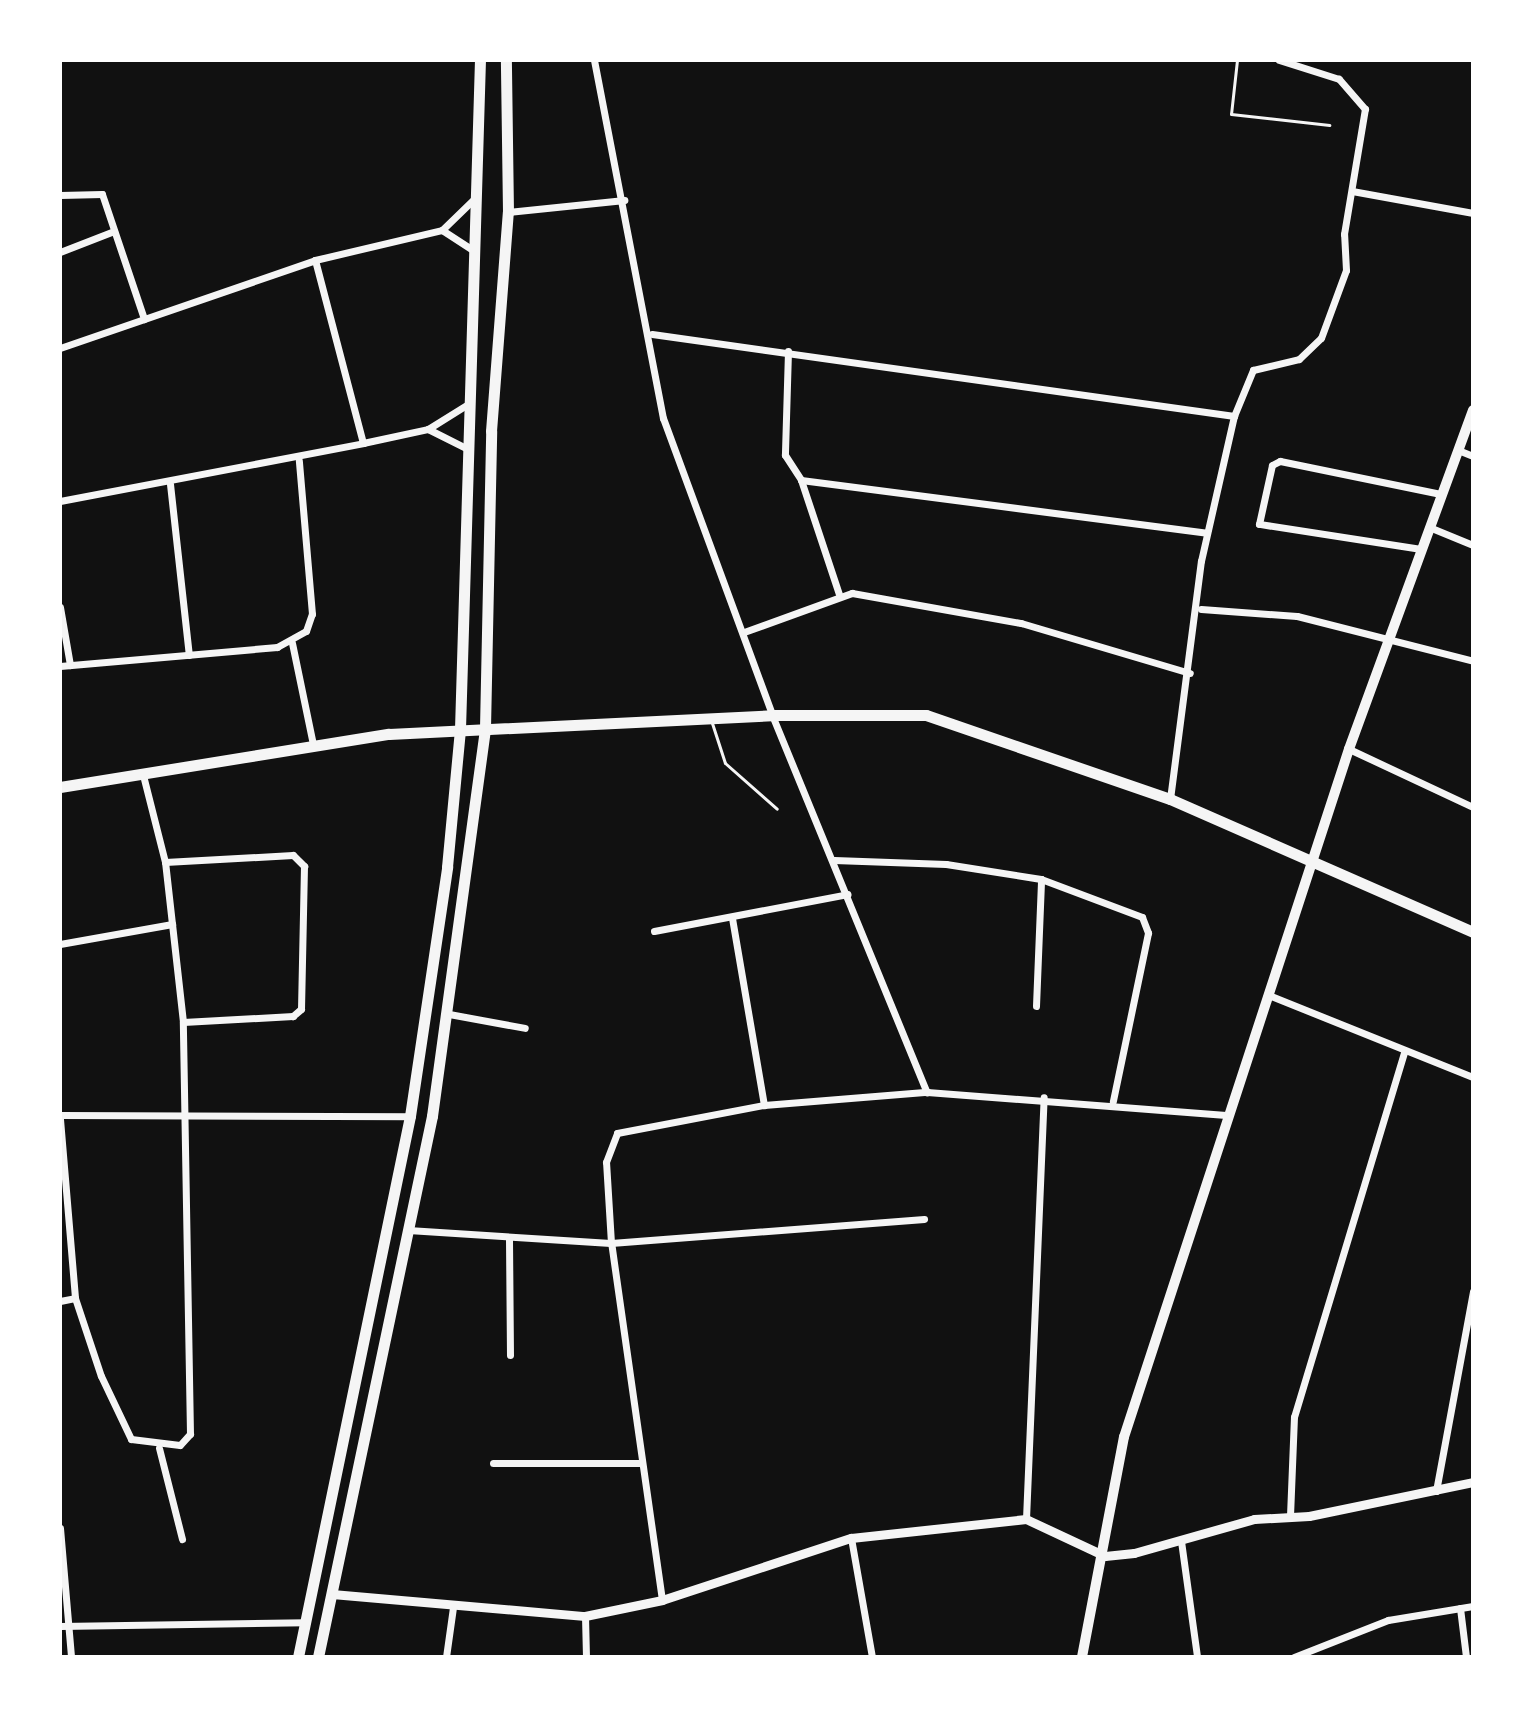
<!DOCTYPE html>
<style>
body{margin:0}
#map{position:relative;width:1533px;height:1717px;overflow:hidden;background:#111;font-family:Helvetica,sans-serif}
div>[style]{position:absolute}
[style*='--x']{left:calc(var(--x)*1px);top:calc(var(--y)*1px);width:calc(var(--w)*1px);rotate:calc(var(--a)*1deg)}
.service>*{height:3px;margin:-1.5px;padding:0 1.5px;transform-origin:1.5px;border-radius:1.5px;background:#f5f5f5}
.minor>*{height:7px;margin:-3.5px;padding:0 3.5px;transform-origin:3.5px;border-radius:3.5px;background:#f5f5f5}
.tertiary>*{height:9px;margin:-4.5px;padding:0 4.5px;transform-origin:4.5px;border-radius:4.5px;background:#f5f5f5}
.secondary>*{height:10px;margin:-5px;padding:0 5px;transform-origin:5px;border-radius:5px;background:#f5f5f5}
.primary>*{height:11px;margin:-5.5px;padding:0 5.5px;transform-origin:5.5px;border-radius:5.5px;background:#f5f5f5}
span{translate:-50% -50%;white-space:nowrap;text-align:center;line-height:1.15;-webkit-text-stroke:7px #fff;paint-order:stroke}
.frame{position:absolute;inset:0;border:62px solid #fff;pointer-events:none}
</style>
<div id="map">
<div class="service">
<i style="--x:1237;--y:60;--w:54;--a:96.3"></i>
<i style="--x:1231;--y:114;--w:99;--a:6.4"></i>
<i style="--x:711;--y:720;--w:45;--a:72"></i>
<i style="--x:725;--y:763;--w:69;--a:41.5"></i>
</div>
<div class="minor">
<i style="--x:594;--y:60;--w:365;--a:79.1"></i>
<i style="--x:663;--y:418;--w:316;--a:69.8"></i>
<i style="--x:772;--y:715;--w:408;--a:67.7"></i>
<i style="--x:1352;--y:191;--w:123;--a:10.3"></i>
<i style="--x:60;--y:195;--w:42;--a:-1.4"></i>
<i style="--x:102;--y:194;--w:132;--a:71.4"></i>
<i style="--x:508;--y:212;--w:117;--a:-5.9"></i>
<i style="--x:442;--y:230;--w:38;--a:33"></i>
<i style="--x:60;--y:252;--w:58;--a:-21.3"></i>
<i style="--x:315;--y:260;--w:189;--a:75.3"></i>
<i style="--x:363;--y:443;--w:66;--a:-12.2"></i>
<i style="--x:428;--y:429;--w:47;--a:-32"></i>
<i style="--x:652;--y:334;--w:588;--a:8.02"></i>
<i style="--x:60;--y:348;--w:270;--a:-19"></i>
<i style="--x:315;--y:260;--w:130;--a:-13.3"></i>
<i style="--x:442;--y:230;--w:47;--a:-44.1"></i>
<i style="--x:788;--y:351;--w:104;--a:91.7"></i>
<i style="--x:785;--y:455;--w:30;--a:57"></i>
<i style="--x:801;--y:480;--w:120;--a:71.6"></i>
<i style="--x:428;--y:429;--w:42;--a:26.6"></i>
<i style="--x:1458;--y:450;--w:16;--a:22"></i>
<i style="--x:801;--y:480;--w:409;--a:7.4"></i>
<i style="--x:170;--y:484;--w:172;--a:83.7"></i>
<i style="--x:60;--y:501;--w:309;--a:-10.8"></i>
<i style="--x:1429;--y:527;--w:48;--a:22.2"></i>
<i style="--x:1421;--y:549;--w:164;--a:-171.2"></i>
<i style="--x:1259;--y:524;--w:60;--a:-77.6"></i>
<i style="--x:1272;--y:465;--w:9;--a:-27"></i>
<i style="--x:1280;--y:461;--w:164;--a:11.6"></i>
<i style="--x:60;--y:607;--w:59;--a:80.2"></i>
<i style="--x:1201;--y:609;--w:96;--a:4.2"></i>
<i style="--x:1297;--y:616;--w:182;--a:14.3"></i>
<i style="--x:744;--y:632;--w:115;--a:-19.9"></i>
<i style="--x:852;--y:593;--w:172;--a:10.1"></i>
<i style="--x:1021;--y:623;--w:176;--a:16.5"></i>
<i style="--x:292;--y:643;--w:103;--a:78.3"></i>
<i style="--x:60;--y:666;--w:218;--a:-5"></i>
<i style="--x:277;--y:647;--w:33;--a:-29"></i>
<i style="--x:306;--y:631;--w:18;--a:-71"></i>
<i style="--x:312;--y:614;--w:154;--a:-94.9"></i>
<i style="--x:1349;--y:749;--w:137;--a:25.1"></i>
<i style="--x:1170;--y:799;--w:240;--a:-82.6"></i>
<i style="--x:1201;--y:561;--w:149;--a:-77.2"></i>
<i style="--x:1234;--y:416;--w:50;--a:-67.6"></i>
<i style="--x:1253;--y:370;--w:47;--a:-13.4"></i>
<i style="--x:1299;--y:359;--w:30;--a:-44"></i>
<i style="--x:1321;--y:338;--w:72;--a:-69.8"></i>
<i style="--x:1346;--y:270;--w:36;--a:-93"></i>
<i style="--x:1344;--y:234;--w:127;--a:-80.5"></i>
<i style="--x:1365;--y:109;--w:40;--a:-131"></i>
<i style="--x:1339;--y:79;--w:63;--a:-162.4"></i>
<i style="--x:834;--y:860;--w:112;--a:2"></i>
<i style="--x:946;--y:864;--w:96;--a:9"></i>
<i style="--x:1041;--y:879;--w:108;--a:20.6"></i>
<i style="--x:1142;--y:917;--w:17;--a:69"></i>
<i style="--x:1148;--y:933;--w:172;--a:101.8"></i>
<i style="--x:165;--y:862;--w:128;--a:-3.1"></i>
<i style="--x:293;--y:855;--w:16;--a:45"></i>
<i style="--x:304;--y:866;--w:143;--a:91.2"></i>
<i style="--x:301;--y:1009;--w:11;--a:139"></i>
<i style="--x:293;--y:1016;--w:110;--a:176.9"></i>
<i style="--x:732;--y:918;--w:190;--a:80.3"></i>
<i style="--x:654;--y:931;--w:197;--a:-10.8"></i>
<i style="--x:60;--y:944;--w:114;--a:-10.1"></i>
<i style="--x:1271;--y:996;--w:218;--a:21.9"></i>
<i style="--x:1036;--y:1006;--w:127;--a:-87.7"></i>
<i style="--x:449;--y:1014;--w:77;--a:10.4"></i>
<i style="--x:60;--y:1115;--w:350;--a:0.2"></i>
<i style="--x:60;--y:1119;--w:180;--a:85.2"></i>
<i style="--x:75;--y:1298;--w:82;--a:71.6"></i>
<i style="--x:101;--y:1376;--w:70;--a:64.5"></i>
<i style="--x:131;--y:1439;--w:49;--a:7"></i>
<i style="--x:180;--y:1445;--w:15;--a:-48"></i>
<i style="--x:190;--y:1434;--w:412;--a:-91"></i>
<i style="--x:183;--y:1022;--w:161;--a:-96.4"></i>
<i style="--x:165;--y:862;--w:90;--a:-104.2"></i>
<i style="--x:408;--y:1230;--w:203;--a:3.7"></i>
<i style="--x:611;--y:1243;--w:314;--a:-4.4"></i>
<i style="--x:509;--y:1240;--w:115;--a:89.5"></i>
<i style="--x:60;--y:1301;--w:15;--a:-11"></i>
<i style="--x:159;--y:1448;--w:94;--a:75.8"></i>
<i style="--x:493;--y:1463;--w:146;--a:0"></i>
<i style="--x:1436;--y:1491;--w:203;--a:-79.5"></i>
<i style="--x:1290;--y:1516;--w:99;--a:-87.7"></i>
<i style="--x:1294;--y:1417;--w:383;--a:-73.2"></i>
<i style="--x:1026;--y:1519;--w:422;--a:-87.6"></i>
<i style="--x:60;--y:1528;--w:129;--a:85.1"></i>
<i style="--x:851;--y:1538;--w:121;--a:80"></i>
<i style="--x:1181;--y:1541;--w:117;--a:82.1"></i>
<i style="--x:662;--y:1600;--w:361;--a:-98.1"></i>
<i style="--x:611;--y:1243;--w:81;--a:-93.5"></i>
<i style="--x:606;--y:1162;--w:31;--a:-69"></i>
<i style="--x:617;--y:1133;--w:150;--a:-10.8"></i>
<i style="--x:764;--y:1105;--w:164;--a:-4.6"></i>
<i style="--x:927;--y:1092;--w:303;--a:4.4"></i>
<i style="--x:1460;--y:1608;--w:49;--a:83"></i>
<i style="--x:585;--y:1616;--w:41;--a:88.6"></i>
<i style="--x:60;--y:1626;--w:245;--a:-0.9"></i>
<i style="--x:446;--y:1657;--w:50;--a:-82"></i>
<i style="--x:1294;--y:1657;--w:101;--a:-21.5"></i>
<i style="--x:1388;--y:1620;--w:86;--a:-9.4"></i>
</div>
<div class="tertiary">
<i style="--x:332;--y:1594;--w:254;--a:5"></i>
<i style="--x:585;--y:1616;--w:79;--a:-11.7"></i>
<i style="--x:662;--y:1600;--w:199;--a:-18.2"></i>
<i style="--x:851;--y:1538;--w:176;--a:-6.2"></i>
<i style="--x:1026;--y:1519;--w:87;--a:25.1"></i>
<i style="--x:1105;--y:1556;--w:29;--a:-6"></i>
<i style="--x:1134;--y:1553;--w:125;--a:-15.8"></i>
<i style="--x:1254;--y:1519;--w:55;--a:-3.1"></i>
<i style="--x:1309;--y:1516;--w:167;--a:-11.7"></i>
</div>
<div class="secondary">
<i style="--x:1082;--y:1657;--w:224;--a:-79.2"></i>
<i style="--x:1124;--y:1437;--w:724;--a:-71.89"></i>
<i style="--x:1349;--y:749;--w:361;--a:-69.9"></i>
</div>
<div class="primary">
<i style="--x:60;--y:787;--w:333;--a:-9.2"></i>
<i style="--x:389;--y:734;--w:383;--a:-2.8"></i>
<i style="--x:772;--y:715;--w:154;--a:0"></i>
<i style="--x:926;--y:715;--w:258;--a:19"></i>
<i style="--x:1170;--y:799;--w:331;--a:23.7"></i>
<i style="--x:298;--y:1657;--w:552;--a:-78.3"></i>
<i style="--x:410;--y:1116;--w:252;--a:-81.5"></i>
<i style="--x:447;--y:867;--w:139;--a:-84.6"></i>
<i style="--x:460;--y:729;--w:669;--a:-88.29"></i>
<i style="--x:318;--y:1657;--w:553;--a:-78.1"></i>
<i style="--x:432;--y:1116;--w:392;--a:-82.2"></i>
<i style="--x:485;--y:728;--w:297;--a:-88.8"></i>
<i style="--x:491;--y:431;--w:220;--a:-85.6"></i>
<i style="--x:508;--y:212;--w:152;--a:-90.8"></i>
</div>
<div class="frame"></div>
</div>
